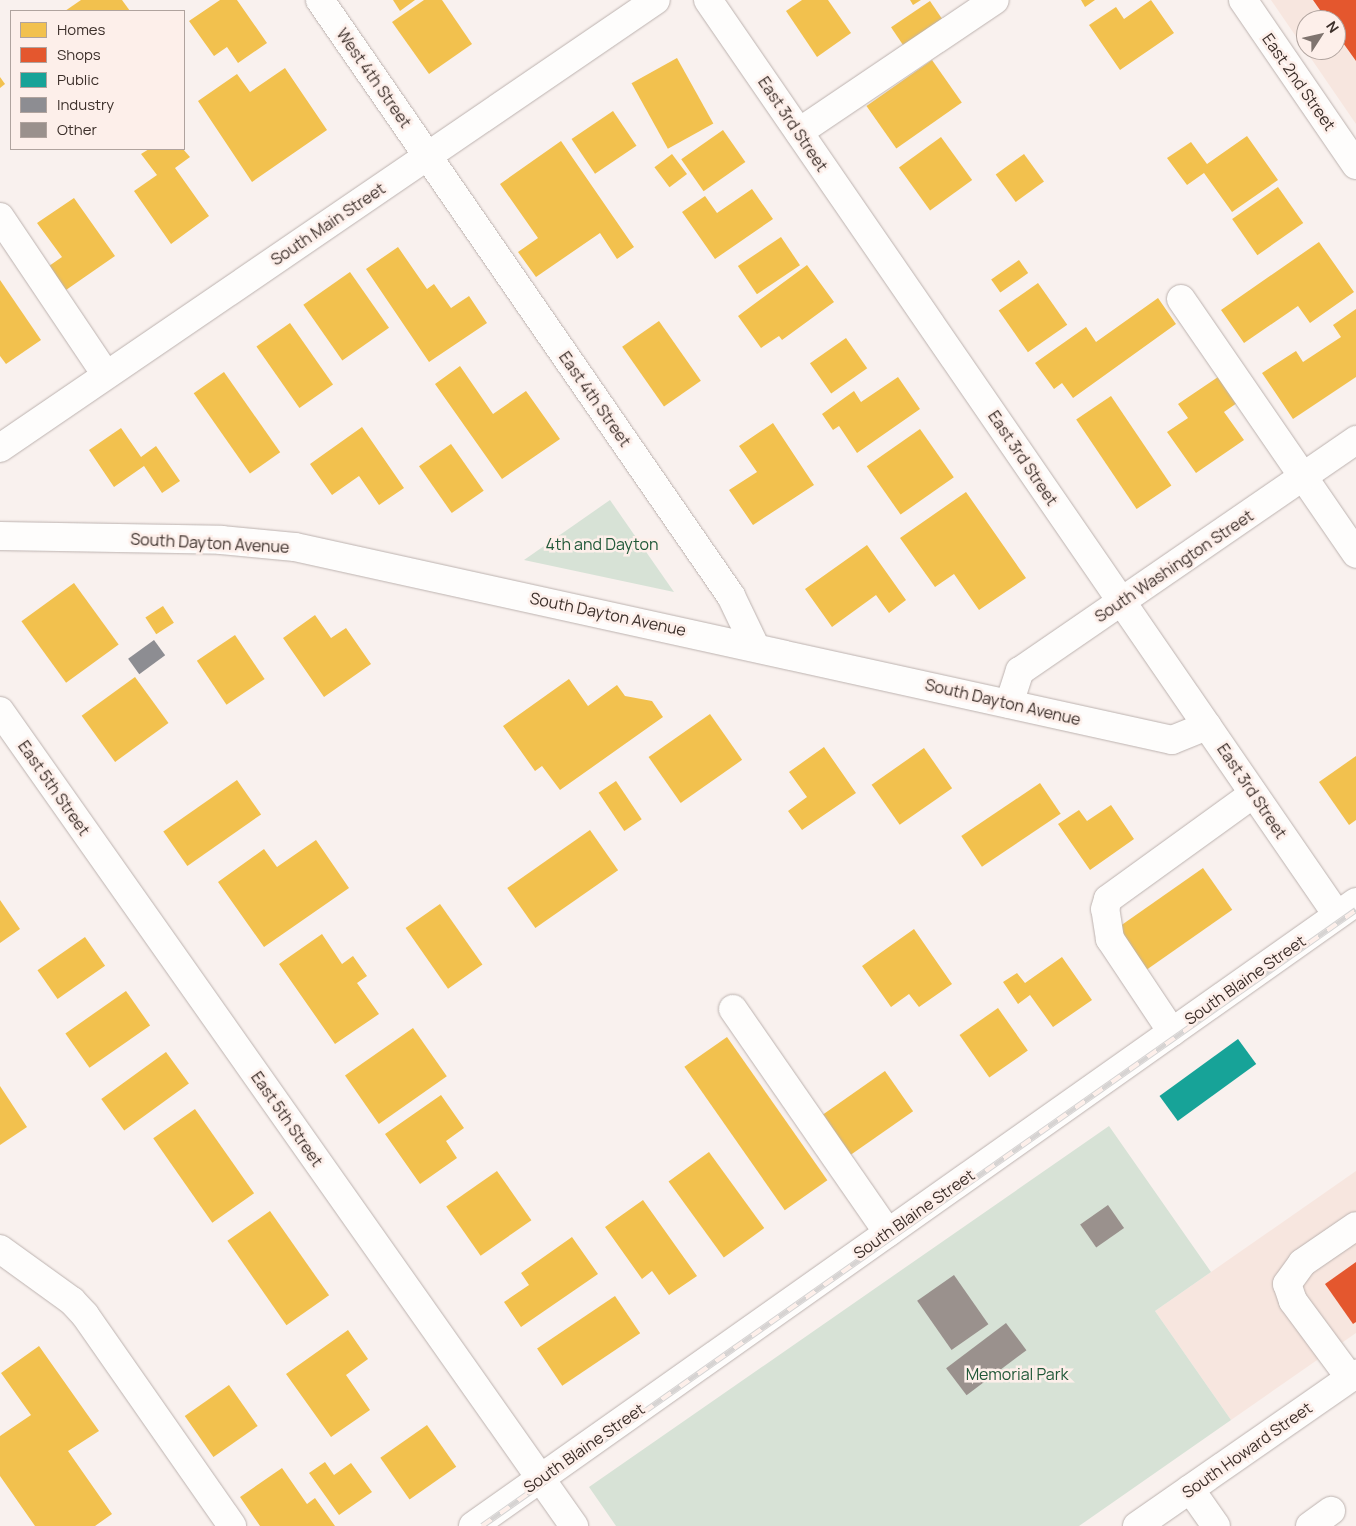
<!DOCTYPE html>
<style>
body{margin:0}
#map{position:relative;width:1356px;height:1526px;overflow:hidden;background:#f9f1ee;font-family:Manrope,sans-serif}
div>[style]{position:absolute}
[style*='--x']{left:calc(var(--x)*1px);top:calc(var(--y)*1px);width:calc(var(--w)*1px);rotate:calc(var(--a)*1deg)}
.built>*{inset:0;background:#f7e6df}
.green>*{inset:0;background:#d7e2d6}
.homes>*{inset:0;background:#f2c14e;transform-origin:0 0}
.shops>*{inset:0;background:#e4572e}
.public>*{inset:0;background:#17a398;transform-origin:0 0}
.industry>*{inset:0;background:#8d8d92;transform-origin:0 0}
.building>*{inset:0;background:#9a918d;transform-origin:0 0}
.roads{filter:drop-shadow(0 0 1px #bcb2af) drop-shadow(0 0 1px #bcb2af)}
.minor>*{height:28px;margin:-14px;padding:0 14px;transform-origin:14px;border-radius:14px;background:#fefdfc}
.rail>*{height:5.5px;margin-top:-2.75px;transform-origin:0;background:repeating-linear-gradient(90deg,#fdefea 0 11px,#d6d3d2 0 22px);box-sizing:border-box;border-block:1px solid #d6d3d2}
span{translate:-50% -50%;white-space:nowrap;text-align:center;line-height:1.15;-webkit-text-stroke:5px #fdefea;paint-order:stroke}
.street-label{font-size:16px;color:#3d302b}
.park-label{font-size:16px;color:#215838}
.legend{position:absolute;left:10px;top:10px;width:175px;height:140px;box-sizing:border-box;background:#fdefea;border:1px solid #b0a39e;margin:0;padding:6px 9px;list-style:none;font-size:15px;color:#3d302b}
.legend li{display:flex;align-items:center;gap:10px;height:25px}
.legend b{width:25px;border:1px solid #b0a39e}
.north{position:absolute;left:1296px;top:10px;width:50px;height:50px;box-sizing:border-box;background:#fdefea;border:1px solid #b0a39e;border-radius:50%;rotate:55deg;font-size:14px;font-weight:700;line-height:20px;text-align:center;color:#3d302b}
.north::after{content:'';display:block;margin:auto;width:18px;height:22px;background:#7f746f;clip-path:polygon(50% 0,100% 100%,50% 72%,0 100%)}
</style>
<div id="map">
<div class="built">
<i style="clip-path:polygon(evenodd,1271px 0,1356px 0,1356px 124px,1271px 0,1306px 20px,1336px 20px,1336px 50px,1306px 50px,1306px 20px)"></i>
<i style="clip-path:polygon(1356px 1171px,1356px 1333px,1231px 1420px,1155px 1311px)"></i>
</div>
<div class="green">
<i style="clip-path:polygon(610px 500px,674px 592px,524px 560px)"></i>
<i style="clip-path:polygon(1109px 1126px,1211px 1272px,1155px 1311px,1231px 1420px,1079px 1526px,616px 1526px,589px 1487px)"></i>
</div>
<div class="homes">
<i style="clip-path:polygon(81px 0,122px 0,130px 11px,65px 11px)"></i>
<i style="clip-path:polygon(220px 0,237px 0,267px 43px,238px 63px,227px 47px,214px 56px,189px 21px)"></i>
<i style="clip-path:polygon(393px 0,415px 0,400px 11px)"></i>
<i style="clip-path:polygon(424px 0,442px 0,472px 44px,429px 74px,392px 22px)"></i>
<i style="clip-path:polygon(802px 0,828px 0,851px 33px,817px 57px,786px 11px)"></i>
<i style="clip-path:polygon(910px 0,921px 0,913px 5px)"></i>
<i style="clip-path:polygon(1081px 0,1095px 0,1085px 7px)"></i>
<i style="clip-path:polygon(1151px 0,1174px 33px,1120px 70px,1089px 25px,1116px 7px,1124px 19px)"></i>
<i style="left:930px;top:1px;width:23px;height:47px;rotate:56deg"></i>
<i style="left:677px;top:58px;width:75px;height:52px;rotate:61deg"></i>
<i style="left:932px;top:60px;width:52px;height:80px;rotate:55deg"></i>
<i style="clip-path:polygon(285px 68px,327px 130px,252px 182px,198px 101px,237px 74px,250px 92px)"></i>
<i style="clip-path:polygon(0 77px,5px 84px,0 88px)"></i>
<i style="left:613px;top:111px;width:42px;height:50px;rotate:56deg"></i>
<i style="left:723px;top:130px;width:39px;height:51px;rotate:55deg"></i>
<i style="clip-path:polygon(1247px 136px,1278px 180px,1232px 212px,1204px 173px,1187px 185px,1167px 158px,1191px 142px,1207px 164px)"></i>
<i style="left:941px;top:137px;width:53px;height:52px;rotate:54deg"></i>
<i style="clip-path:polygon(561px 141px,634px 247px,617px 259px,600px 233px,536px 277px,518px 252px,538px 238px,500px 184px)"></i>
<i style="clip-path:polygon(149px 149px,183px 149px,190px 157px,175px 168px,209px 216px,171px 244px,134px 191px,157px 175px,141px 154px)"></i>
<i style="left:672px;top:154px;width:25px;height:22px;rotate:53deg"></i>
<i style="left:1024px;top:154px;width:34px;height:35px;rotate:54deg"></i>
<i style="left:1278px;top:187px;width:44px;height:56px;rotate:55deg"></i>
<i style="clip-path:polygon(752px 189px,773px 219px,715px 259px,682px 212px,705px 196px,717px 213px)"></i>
<i style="clip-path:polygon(74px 198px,115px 256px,66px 290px,49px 266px,62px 257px,37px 223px)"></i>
<i style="left:781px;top:237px;width:34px;height:52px;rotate:56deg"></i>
<i style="clip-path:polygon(1319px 242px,1354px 292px,1310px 323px,1298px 306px,1244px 343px,1221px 310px)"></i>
<i style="clip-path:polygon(398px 247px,427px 289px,434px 284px,451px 308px,469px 296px,487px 323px,429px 362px,366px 269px)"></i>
<i style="left:1019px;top:260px;width:16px;height:34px;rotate:55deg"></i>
<i style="clip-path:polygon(807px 265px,834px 302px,782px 340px,779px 336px,761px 348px,738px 316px)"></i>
<i style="left:350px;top:272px;width:68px;height:57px;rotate:55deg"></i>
<i style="clip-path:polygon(0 280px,41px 340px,6px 364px,0 356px)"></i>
<i style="left:1038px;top:283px;width:51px;height:48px;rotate:55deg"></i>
<i style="clip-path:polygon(1158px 298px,1176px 324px,1073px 398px,1062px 383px,1054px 389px,1035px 363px,1086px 327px,1096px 342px)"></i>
<i style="clip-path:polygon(1356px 309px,1356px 377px,1293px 419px,1262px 373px,1296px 351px,1303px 362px,1341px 337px,1333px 325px)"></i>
<i style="left:659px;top:321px;width:73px;height:45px;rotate:55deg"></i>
<i style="left:290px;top:323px;width:75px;height:41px;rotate:55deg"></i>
<i style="left:846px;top:338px;width:37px;height:44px;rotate:55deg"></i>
<i style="clip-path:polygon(460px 366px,493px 414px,526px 391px,560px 439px,502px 479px,435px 384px)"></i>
<i style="left:224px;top:372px;width:98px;height:37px;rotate:55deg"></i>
<i style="clip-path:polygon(898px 377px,920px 409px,857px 453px,839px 426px,833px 430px,822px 414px,854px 391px,861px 402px)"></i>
<i style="clip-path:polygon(1218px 377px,1237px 403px,1224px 412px,1244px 440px,1196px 473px,1167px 432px,1188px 418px,1178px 404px)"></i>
<i style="left:1111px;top:396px;width:108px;height:42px;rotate:56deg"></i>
<i style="clip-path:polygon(773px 423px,814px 485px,753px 525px,729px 490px,757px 472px,739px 446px)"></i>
<i style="clip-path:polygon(362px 427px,404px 488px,379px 505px,359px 476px,332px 495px,310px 464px)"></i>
<i style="clip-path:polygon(121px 428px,141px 457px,156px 446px,180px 481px,162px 493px,144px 466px,114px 487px,89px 450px)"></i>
<i style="left:920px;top:429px;width:59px;height:65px;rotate:55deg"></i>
<i style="left:451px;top:444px;width:57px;height:39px;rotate:55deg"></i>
<i style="clip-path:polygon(966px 492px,1026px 578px,979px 610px,954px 574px,935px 587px,900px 538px)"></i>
<i style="clip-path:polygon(867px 545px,906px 600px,889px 613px,876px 595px,832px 627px,805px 589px)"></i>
<i style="left:74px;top:583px;width:76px;height:65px;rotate:54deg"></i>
<i style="left:163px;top:606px;width:20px;height:21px;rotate:57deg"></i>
<i style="clip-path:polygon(315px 615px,331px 638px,346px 628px,371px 664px,324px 697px,283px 638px)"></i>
<i style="left:235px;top:635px;width:53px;height:46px;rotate:56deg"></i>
<i style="left:135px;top:677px;width:57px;height:66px;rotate:54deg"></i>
<i style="clip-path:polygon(569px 679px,588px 706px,617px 685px,625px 696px,652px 701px,663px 717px,560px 790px,542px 766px,535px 771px,503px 726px)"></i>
<i style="left:710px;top:714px;width:56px;height:75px;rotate:55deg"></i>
<i style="clip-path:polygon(824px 747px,856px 793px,802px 830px,788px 811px,807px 797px,789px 772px)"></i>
<i style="left:924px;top:748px;width:49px;height:64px;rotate:55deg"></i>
<i style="clip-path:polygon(1356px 756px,1356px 820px,1349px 825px,1319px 782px)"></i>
<i style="left:237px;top:780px;width:42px;height:90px;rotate:55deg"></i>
<i style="left:616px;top:781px;width:46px;height:21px;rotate:56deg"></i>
<i style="left:1040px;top:783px;width:37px;height:95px;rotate:56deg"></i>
<i style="clip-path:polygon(1111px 805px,1134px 839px,1090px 870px,1058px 824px,1079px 810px,1087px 821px)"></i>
<i style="left:590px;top:830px;width:49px;height:101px;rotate:55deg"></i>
<i style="clip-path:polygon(316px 840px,349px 888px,264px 947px,218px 882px,264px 849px,277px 867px)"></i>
<i style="left:1203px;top:868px;width:51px;height:105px;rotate:55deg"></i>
<i style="clip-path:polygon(0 900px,20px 929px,0 943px)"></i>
<i style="left:440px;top:904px;width:74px;height:42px;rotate:55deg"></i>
<i style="clip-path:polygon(914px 929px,952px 984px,919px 1007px,909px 994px,891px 1007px,862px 966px)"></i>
<i style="clip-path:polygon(322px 934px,342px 964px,353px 956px,367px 976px,357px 983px,379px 1014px,335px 1044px,279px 964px)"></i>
<i style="left:85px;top:937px;width:35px;height:58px;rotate:55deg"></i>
<i style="clip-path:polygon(1062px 957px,1092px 1000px,1053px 1027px,1030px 995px,1018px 1004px,1003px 982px,1017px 973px,1025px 983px)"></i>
<i style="left:126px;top:991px;width:42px;height:74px;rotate:55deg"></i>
<i style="left:998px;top:1008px;width:52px;height:47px;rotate:55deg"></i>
<i style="left:413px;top:1028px;width:59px;height:83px;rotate:55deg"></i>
<i style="left:727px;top:1037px;width:175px;height:52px;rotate:55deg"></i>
<i style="left:166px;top:1052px;width:39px;height:80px;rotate:54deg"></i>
<i style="left:885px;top:1071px;width:49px;height:80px;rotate:55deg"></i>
<i style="clip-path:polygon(0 1086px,27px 1127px,0 1145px)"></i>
<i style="clip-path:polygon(441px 1095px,464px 1128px,446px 1141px,457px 1158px,420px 1184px,385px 1134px)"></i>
<i style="left:195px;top:1109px;width:103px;height:51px;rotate:55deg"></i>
<i style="left:709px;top:1152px;width:94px;height:50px;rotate:54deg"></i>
<i style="left:497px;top:1171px;width:60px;height:62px;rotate:55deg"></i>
<i style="clip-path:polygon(643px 1200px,697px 1276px,669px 1295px,652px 1271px,642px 1279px,605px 1227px)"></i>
<i style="left:270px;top:1211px;width:103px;height:52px;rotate:55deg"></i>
<i style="clip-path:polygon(572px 1237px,598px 1274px,521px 1327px,504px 1302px,529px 1285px,521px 1273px)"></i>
<i style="left:615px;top:1296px;width:45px;height:94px;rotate:56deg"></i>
<i style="clip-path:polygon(348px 1330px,368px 1359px,346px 1375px,370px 1410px,331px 1437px,286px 1374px)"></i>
<i style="clip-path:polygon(39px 1346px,99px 1431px,68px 1451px,112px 1514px,95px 1526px,35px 1526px,0 1476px,0 1436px,31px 1415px,1px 1373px)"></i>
<i style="left:229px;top:1385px;width:50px;height:54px;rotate:55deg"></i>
<i style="left:427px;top:1425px;width:51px;height:57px;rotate:55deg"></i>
<i style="clip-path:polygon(325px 1462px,334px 1475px,351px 1463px,372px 1492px,339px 1515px,309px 1473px)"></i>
<i style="clip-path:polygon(282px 1468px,307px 1504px,315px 1498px,335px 1526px,260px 1526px,240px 1497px)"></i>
</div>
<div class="shops">
<i style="clip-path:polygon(1313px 0,1356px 0,1356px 61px,1336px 33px,1336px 20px,1327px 20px)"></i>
<i style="clip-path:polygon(1356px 1262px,1356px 1322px,1353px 1324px,1325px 1284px)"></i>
</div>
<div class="public">
<i style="left:1238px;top:1039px;width:31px;height:97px;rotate:54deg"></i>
</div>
<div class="industry">
<i style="left:154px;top:640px;width:19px;height:32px;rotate:54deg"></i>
</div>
<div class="building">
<i style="left:1108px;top:1205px;width:28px;height:34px;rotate:55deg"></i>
<i style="left:954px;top:1275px;width:60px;height:45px;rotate:55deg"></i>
<i style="left:1006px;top:1323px;width:34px;height:75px;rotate:53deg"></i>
</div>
<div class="roads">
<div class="minor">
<i style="--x:320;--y:0;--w:724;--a:55.41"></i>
<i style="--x:731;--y:596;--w:55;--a:64.4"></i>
<i style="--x:708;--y:0;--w:1110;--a:55.49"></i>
<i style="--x:1243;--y:0;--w:200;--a:55.6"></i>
<i style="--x:799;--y:132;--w:236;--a:-34"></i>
<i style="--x:0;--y:217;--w:190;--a:56.1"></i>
<i style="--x:1181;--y:299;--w:309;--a:55.5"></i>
<i style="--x:0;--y:448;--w:794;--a:-34.33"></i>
<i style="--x:0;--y:536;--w:221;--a:1"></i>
<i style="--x:221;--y:540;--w:74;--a:5.4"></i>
<i style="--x:295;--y:547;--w:898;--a:12.41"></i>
<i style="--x:1172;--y:740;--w:38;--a:-22"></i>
<i style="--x:1009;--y:704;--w:35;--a:-72"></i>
<i style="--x:1020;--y:671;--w:408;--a:-34.5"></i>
<i style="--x:0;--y:711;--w:997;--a:54.84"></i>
<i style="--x:733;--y:1009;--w:272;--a:55.3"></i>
<i style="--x:1172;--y:1032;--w:112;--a:-123.7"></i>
<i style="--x:1110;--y:939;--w:30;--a:-99"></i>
<i style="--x:1105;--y:909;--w:10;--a:-73"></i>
<i style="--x:1108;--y:899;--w:179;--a:-35.9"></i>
<i style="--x:0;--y:1249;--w:89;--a:35.8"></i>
<i style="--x:72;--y:1301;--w:19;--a:47"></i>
<i style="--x:85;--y:1315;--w:257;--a:55.1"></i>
<i style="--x:1350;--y:1378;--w:96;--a:-126.5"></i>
<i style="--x:1293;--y:1301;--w:18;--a:-109"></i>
<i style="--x:1287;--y:1284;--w:26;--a:-54"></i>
<i style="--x:1302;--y:1263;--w:65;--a:-34.4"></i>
<i style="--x:1190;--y:1489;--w:45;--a:54.9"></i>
<i style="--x:473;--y:1526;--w:1081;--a:-35.25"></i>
<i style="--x:1137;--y:1526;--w:267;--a:-34.8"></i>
<i style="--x:1310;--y:1526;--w:26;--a:-36"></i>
</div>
</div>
<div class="rail">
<i style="--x:482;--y:1526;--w:1069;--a:-35.18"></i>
</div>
<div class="street-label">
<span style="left:374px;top:78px;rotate:55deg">West 4th Street</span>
<span style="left:1299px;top:82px;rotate:55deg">East 2nd Street</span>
<span style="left:793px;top:124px;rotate:56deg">East 3rd Street</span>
<span style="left:328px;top:224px;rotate:-34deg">South Main Street</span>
<span style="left:595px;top:399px;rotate:55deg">East 4th Street</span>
<span style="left:1023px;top:458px;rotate:56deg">East 3rd Street</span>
<span style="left:210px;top:543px;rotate:3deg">South Dayton Avenue</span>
<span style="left:1174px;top:566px;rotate:-34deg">South Washington Street</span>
<span style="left:608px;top:614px;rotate:12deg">South Dayton Avenue</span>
<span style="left:1003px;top:702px;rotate:13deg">South Dayton Avenue</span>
<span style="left:54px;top:788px;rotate:55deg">East 5th Street</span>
<span style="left:1252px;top:791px;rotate:56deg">East 3rd Street</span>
<span style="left:1245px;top:980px;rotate:-35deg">South Blaine Street</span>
<span style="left:287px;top:1119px;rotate:55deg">East 5th Street</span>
<span style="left:914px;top:1214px;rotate:-35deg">South Blaine Street</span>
<span style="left:584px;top:1448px;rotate:-35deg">South Blaine Street</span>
<span style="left:1247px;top:1450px;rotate:-35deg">South Howard Street</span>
</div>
<div class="park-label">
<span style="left:602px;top:544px">4th and Dayton</span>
<span style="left:1017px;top:1374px">Memorial Park</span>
</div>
<ul class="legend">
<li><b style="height:14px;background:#f2c14e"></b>Homes</li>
<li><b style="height:14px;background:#e4572e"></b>Shops</li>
<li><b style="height:14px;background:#17a398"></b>Public</li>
<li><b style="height:14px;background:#8d8d92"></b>Industry</li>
<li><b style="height:14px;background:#9a918d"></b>Other</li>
</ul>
<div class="north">N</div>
</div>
